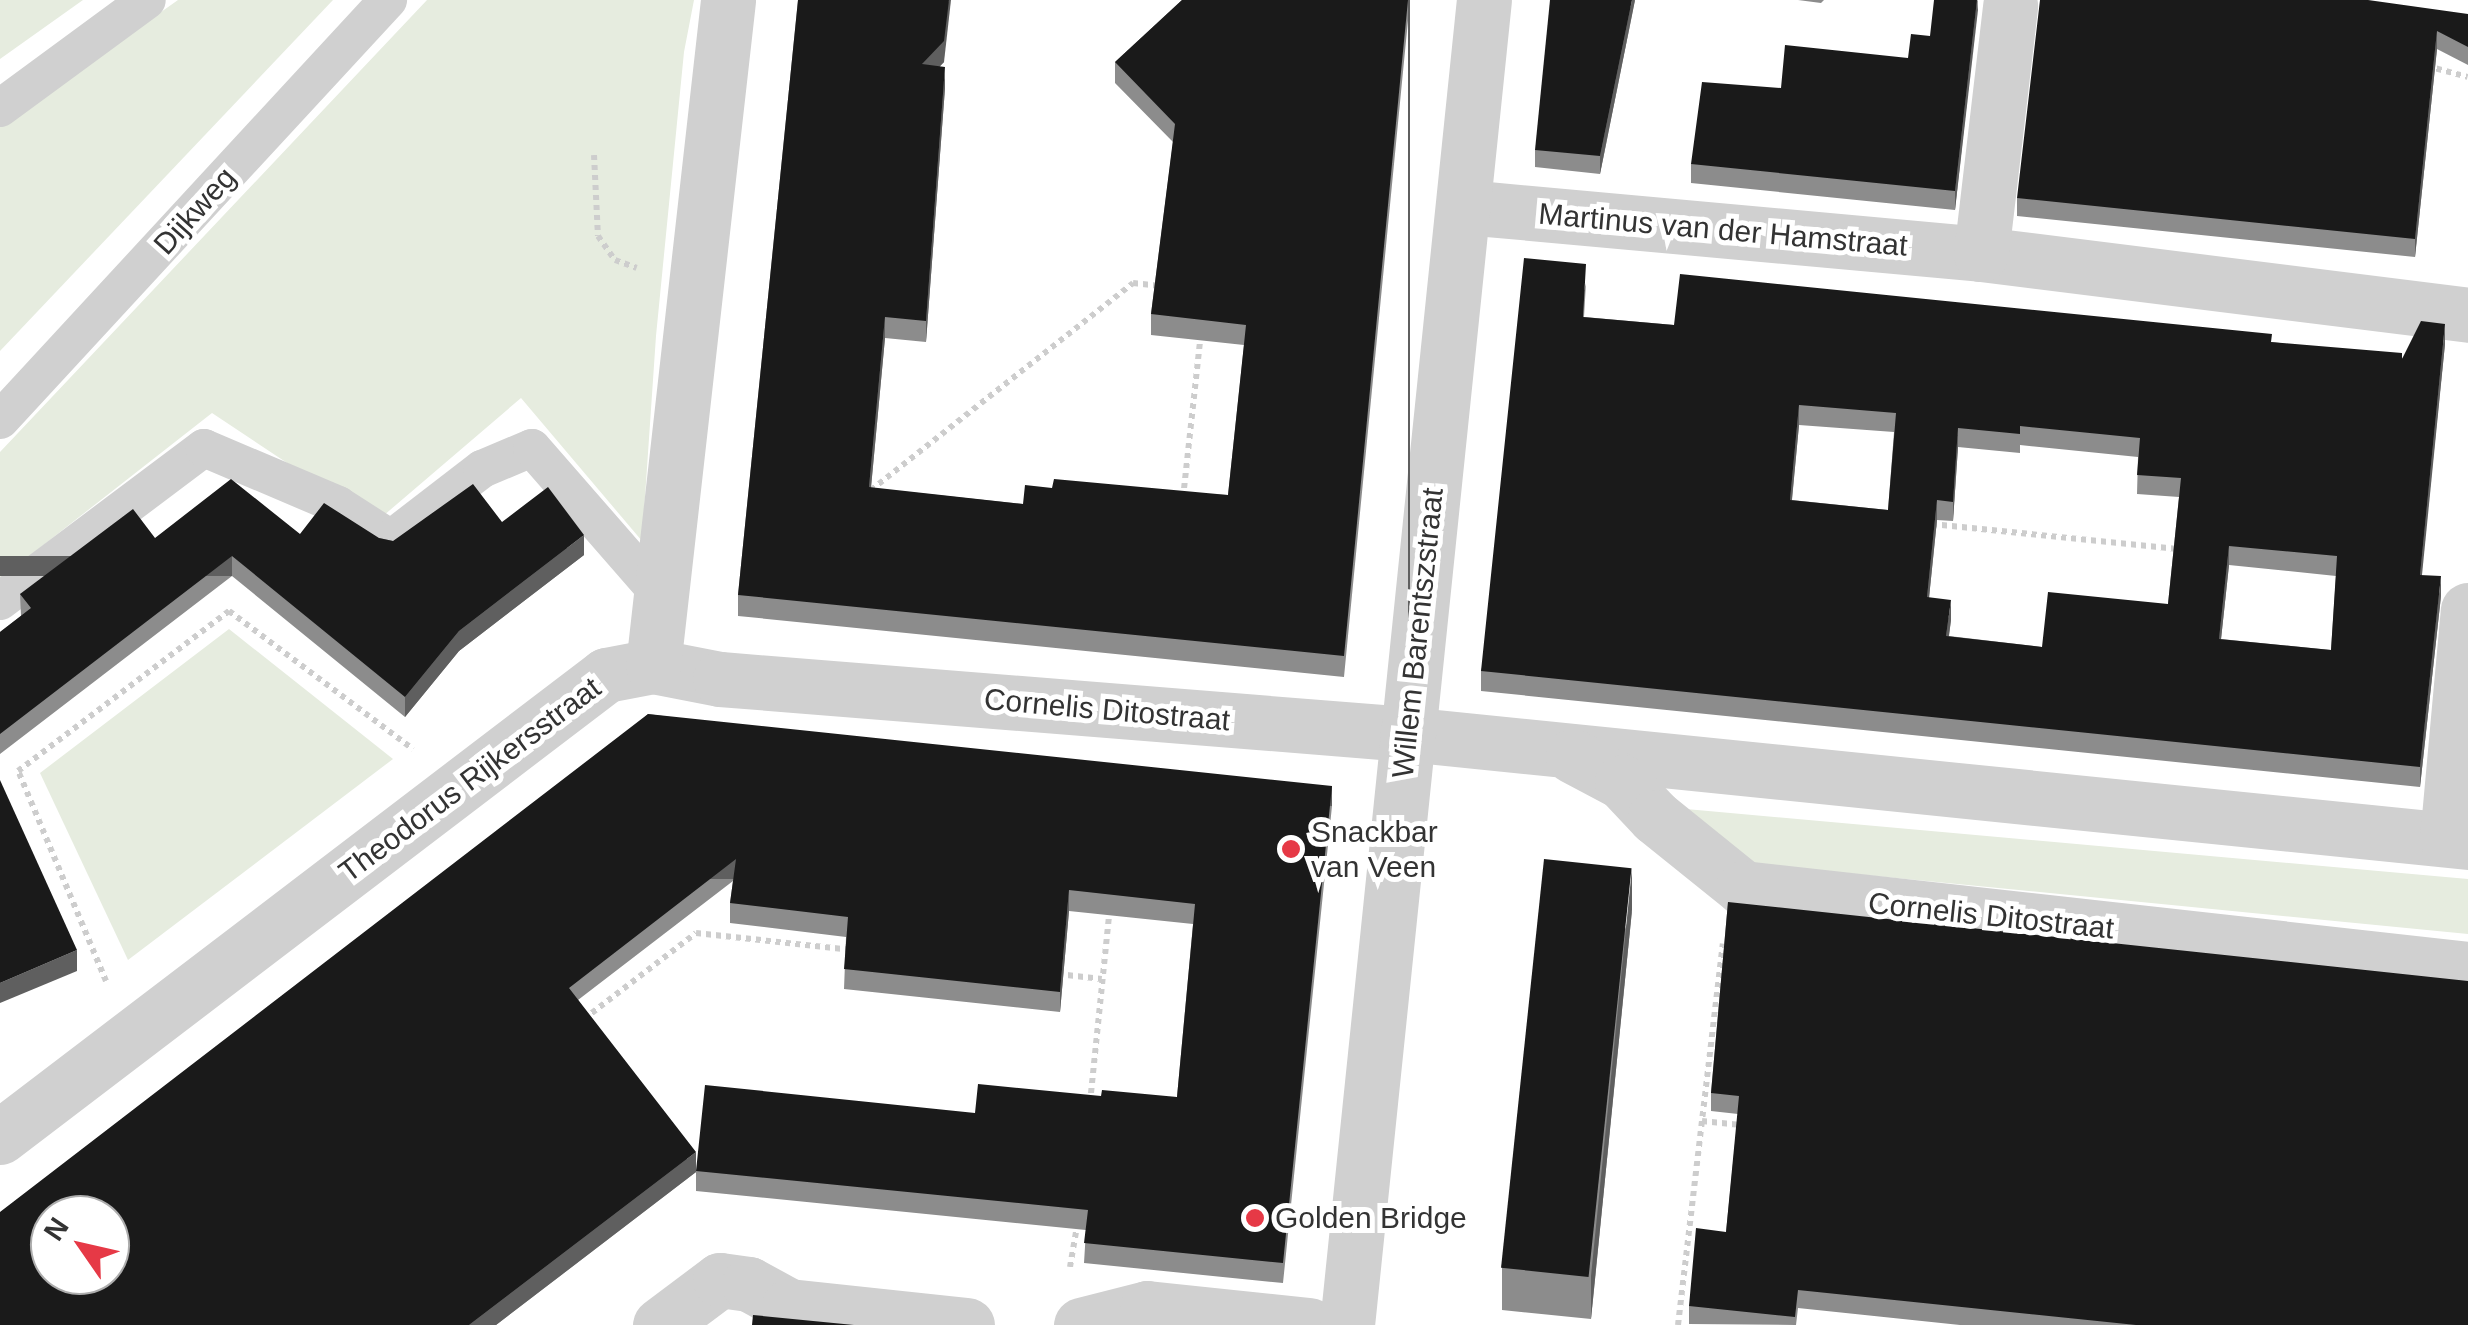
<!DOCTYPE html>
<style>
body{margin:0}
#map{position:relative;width:2468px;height:1325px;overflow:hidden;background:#fff;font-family:Helvetica,sans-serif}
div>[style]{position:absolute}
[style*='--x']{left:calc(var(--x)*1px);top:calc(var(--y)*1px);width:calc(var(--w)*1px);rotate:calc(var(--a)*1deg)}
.green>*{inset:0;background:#e6ecdf}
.path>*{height:6px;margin-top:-3px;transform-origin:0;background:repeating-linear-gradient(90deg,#cdcdcd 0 5px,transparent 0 10px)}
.service>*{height:38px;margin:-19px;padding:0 19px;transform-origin:19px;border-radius:19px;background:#d0d0d0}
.minor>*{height:55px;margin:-27.5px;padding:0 27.5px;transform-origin:27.5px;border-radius:27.5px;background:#d0d0d0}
.tertiary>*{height:55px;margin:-27.5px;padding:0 27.5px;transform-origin:27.5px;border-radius:27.5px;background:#d0d0d0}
.wall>*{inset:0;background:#8c8c8c}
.shaded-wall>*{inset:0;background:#5f5f5f;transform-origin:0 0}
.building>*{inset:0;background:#1a1a1a;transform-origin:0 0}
.dots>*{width:28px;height:28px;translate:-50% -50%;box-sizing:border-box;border:5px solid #fff;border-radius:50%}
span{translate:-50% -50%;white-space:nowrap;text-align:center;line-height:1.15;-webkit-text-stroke:10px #fff;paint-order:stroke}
.street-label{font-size:30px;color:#333}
.poi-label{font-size:30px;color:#333}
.left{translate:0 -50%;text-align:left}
.north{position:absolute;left:30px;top:1195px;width:100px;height:100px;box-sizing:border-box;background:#fff;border:2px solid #adadad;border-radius:50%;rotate:304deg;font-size:28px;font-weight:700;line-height:40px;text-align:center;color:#333}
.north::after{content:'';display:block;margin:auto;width:35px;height:45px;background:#e63946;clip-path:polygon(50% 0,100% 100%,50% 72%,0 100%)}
</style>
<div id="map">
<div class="green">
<i style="clip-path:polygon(0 0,83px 0,0 59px)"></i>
<i style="clip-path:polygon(178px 0,333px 0,0 351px,0 126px)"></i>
<i style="clip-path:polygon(427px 0,694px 0,684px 52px,656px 336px,642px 541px,521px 398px,376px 522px,212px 413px,0 579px,0 452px)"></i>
<i style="clip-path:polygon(229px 629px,393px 759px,128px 960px,40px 773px)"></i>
<i style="clip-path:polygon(1675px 808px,2468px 879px,2468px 934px,1753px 864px)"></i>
</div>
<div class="path">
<i style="--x:2427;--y:66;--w:42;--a:15"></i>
<i style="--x:594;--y:155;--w:81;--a:87.2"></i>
<i style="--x:598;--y:236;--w:29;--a:55"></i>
<i style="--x:615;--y:260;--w:23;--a:20"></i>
<i style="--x:871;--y:490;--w:334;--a:-38.3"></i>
<i style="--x:1133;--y:283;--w:28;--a:6"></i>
<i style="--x:1183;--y:498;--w:167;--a:-83.8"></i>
<i style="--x:1932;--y:524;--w:247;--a:5.8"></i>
<i style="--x:1058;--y:974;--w:44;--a:6.5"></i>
<i style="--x:106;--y:981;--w:228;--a:-112.7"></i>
<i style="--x:18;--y:771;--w:265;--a:-37.2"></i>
<i style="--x:229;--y:611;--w:230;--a:36.9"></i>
<i style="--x:584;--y:1019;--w:141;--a:-37.5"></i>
<i style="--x:696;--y:933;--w:157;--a:6.2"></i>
<i style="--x:1090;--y:1103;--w:197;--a:-84.2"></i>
<i style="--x:1702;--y:1121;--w:39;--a:6"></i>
<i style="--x:1070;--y:1267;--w:48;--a:-80.3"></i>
<i style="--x:1678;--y:1325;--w:384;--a:-83.3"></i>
</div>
<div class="service">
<i style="--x:0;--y:108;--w:182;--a:-36.3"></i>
<i style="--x:0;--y:420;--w:572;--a:-47.27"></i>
<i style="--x:0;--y:601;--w:255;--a:-36.9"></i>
<i style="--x:204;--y:448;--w:146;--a:23"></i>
<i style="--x:338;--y:505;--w:63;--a:32.7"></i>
<i style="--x:391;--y:539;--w:115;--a:-37.6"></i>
<i style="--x:482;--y:469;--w:54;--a:-22.8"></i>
<i style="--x:532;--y:448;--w:199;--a:48.9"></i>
</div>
<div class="minor">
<i style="--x:1465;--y:207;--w:518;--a:5.2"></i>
<i style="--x:1981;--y:254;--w:491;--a:7.1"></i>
<i style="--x:1981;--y:254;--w:250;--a:-83.3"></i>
<i style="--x:653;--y:666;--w:68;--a:11"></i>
<i style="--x:720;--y:679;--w:689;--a:4.58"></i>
<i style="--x:1407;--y:734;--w:1066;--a:5.81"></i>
<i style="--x:1573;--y:756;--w:55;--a:28"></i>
<i style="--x:1622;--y:782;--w:48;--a:46.7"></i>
<i style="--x:1655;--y:817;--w:113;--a:38.9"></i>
<i style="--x:1743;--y:888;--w:730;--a:6.37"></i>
<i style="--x:2447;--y:839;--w:230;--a:-84.8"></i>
<i style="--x:0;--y:1137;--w:762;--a:-37.32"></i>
<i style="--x:606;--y:675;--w:48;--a:-10.8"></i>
<i style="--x:653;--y:666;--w:670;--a:-83.57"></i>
<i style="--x:660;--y:1325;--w:75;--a:-36.9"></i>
<i style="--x:720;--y:1280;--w:29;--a:8"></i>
<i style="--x:749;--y:1284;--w:46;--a:28.8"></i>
<i style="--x:789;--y:1306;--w:179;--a:6.1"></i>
<i style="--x:1081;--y:1325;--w:68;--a:-14.4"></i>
<i style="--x:1147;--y:1308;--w:163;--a:6"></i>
</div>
<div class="tertiary">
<i style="--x:1347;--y:1325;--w:1332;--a:-84.1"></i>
</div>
<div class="wall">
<i style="clip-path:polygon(798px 0,944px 62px,940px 66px,945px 88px,926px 342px,885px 338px,871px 488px,1023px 504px,1052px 488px,1228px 495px,1244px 345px,1151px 335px,1151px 314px,1173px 142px,1115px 83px,1115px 62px,1182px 0,1410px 0,1344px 677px,738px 616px,738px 595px)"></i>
<i style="clip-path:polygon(1635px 0,1600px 174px,1535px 167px,1535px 150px)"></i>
<i style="clip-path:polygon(1798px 0,1824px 0,1821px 3px)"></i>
<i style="clip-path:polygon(1978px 0,1955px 210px,1691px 183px,1691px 164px,1781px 88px,1908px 58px,1930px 36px)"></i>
<i style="clip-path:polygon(2468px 14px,2468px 65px,2437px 49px,2415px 257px,2017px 216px,2017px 198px)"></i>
<i style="clip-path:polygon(evenodd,1586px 283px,1584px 317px,1674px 325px,2272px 342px,2402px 358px,2445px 344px,2421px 575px,2441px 596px,2420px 787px,1481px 691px,1481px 671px,1586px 283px,1799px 425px,1894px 432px,1888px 510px,1792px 500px,1799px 425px,1586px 283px,2020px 445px,2138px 457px,2137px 494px,2179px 497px,2168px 604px,2042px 647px,1949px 636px,1951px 620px,1929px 598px,1937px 520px,1953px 521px,1958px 447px,2020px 453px,2020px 445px,1586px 283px,2229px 565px,2336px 576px,2331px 650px,2221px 639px,2229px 565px)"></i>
<i style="clip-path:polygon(502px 522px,584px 555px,459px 651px,405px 717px,232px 576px,0 754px,0 632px,21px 616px,20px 594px,155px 538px,300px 534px,379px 538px,393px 541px)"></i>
<i style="clip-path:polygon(648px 714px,1332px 806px,1283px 1283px,1084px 1263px,1086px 1230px,696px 1191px,696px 1171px,975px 1113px,1101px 1096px,1177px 1097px,1193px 924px,1069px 911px,1060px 1012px,844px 989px,846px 937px,730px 923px,730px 903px,733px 881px,578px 1000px,696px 1172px,496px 1325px,0 1325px)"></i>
<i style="clip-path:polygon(1728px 902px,2468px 1325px,1960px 1325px,1798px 1308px,1796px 1325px,1689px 1324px,1689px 1306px,1726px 1232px,1738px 1114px,1711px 1111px,1711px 1093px)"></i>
<i style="clip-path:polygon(1632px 910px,1591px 1319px,1502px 1310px,1502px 1268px)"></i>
</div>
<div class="shaded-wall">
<i style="clip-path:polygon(949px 0,951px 0,944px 62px,922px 85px,922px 64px)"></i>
<i style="left:1408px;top:0;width:2px;height:659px"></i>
<i style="clip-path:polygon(1632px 0,1635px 0,1600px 174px,1600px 156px)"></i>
<i style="clip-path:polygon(1977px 0,1978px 10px,1955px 210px,1955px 191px)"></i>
<i style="clip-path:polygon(2437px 31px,2437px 49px,2415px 257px,2415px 239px)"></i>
<i style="clip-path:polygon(945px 67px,945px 88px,926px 342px,926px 321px)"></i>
<i style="clip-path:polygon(885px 317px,885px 338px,869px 508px,869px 487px)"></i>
<i style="clip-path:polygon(2445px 324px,2445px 344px,2420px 595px,2420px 575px)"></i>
<i style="clip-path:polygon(1799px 405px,1799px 425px,1790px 519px,1790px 500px)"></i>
<i style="clip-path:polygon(1958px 428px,1958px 447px,1953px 521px,1953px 502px)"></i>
<i style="clip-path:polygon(1937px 500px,1937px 520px,1927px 617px,1927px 597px)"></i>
<i style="clip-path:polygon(584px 535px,584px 555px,459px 651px,405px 717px,405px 697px,459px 631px)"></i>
<i style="clip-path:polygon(2229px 546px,2229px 565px,2219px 658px,2219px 639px)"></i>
<i style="left:232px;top:556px;width:20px;height:292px;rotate:90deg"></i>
<i style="clip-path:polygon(2441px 576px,2441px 596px,2420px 787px,2420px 767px)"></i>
<i style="clip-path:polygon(1951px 600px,1951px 620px,1946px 656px,1946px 636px)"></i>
<i style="left:1332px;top:786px;width:20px;height:480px;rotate:90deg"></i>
<i style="left:736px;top:859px;width:20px;height:211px;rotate:90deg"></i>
<i style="clip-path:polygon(1632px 868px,1632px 910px,1591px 1319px,1591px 1276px)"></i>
<i style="clip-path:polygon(1069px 890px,1069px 911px,1060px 1012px,1060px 992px)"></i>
<i style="clip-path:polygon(77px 950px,77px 971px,0 1003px,0 983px)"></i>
<i style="clip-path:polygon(696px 1152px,696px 1172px,496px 1325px,469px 1325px)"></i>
</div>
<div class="building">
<i style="clip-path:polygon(798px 0,949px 0,944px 41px,922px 64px,945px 67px,926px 321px,885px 317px,869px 487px,1023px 504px,1025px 485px,1052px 488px,1054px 479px,1228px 495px,1246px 325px,1151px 314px,1175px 124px,1115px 62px,1182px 0,1408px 0,1344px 656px,738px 595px)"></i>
<i style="clip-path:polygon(1550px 0,1632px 0,1600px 156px,1535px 150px)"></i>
<i style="clip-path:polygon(1934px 0,1977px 0,1955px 191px,1691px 164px,1702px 82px,1781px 88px,1785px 45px,1908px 58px,1911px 34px,1930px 36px)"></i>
<i style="clip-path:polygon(2040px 0,2368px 0,2468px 14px,2468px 47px,2437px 31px,2415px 239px,2017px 198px)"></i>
<i style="clip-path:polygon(evenodd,1524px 258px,1586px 264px,1583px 317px,1674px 325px,1680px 274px,2272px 334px,2271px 342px,2402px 353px,2402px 359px,2421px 321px,2445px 324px,2420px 575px,2441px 576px,2420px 767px,1481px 671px,1524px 258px,1799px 405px,1896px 413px,1888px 510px,1790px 500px,1799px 405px,1524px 258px,2020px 426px,2140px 438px,2137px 475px,2181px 478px,2168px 604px,2048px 592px,2042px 647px,1946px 636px,1951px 600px,1927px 597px,1937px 500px,1953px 502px,1958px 428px,2020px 434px,2020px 426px,1524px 258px,2229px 546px,2337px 556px,2331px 650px,2219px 639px,2229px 546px)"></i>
<i style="clip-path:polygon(231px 479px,300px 534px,324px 503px,379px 538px,393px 541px,473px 484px,502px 522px,548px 487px,584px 535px,459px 631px,405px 697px,232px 556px,0 734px,0 632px,31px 608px,20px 594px,133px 509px,155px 538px)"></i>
<i style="clip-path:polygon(evenodd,648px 714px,1332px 786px,1283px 1263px,1084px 1243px,1088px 1210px,696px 1171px,705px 1085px,975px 1113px,978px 1084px,1101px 1096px,1102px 1090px,1177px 1097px,1195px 904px,1069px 890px,1060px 992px,844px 969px,848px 917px,730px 903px,736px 859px,569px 988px,696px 1152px,469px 1325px,0 1325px,0 1212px,648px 714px,50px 1215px,110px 1215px,110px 1275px,50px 1275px,50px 1215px)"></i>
<i style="clip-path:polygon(0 780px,77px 950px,0 983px)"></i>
<i style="left:1544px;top:859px;width:88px;height:411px;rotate:6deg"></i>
<i style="clip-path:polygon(1728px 902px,2468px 981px,2468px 1325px,2136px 1325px,1798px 1290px,1795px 1317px,1689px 1306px,1696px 1228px,1726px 1232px,1739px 1096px,1711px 1093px)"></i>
<i style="clip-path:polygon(753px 1315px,854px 1325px,752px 1325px)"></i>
</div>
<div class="dots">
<i style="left:1291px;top:849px;background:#e63946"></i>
<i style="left:1255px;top:1218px;background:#e63946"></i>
</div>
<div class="street-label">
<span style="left:195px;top:211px;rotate:-48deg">Dijkweg</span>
<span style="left:1723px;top:230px;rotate:5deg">Martinus van der Hamstraat</span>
<span style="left:1418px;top:633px;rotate:-84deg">Willem Barentszstraat</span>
<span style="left:1107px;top:710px;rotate:5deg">Cornelis Ditostraat</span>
<span style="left:470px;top:780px;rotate:-37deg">Theodorus Rijkersstraat</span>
<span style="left:1991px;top:916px;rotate:6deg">Cornelis Ditostraat</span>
</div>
<div class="poi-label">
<span class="left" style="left:1311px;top:849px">Snackbar<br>van Veen</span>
<span class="left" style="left:1275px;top:1218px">Golden Bridge</span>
</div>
<div class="north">N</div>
</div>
